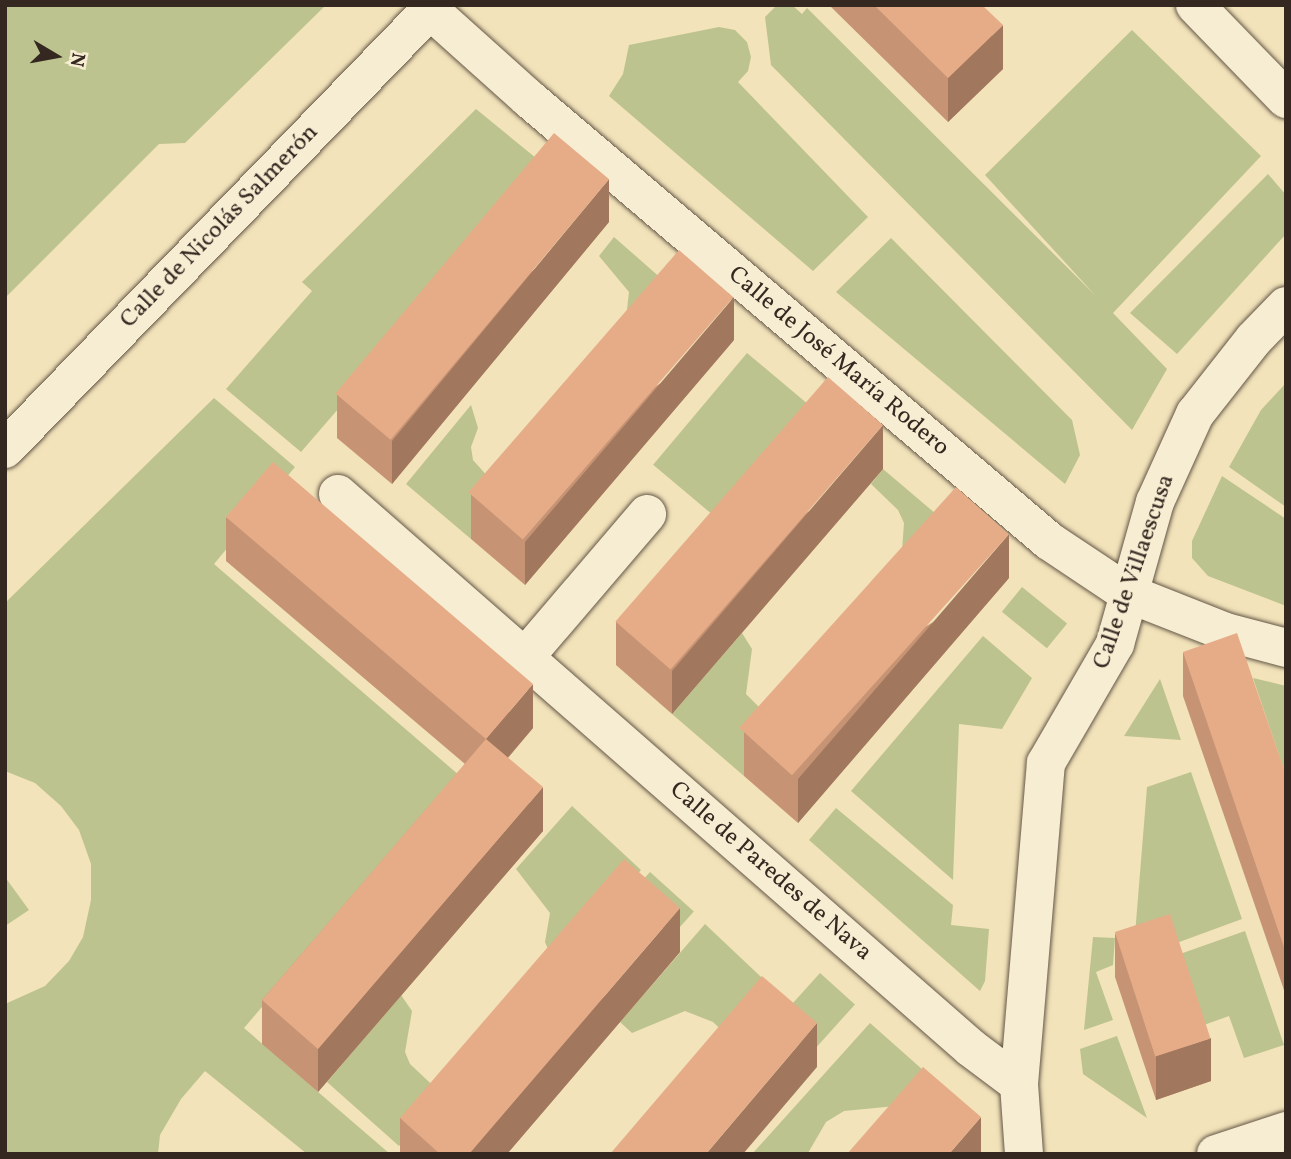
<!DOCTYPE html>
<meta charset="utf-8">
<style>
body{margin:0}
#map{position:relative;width:1291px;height:1159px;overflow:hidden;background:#f2e3ba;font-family:Vollkorn,serif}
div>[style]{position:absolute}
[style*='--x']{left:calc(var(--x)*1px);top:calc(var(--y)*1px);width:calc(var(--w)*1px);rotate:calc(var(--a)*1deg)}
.green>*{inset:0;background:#bdc38e;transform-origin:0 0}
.roads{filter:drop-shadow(0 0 2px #645747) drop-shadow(0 0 2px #645747)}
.minor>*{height:38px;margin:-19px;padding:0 19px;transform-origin:19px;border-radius:19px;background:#f7edd2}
.wall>*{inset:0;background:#c69474}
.shaded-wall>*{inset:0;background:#a1785e}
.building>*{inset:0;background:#e6ac87;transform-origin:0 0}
span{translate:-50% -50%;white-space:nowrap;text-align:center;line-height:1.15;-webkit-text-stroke:7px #f7edd2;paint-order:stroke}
.street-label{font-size:24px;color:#342821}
.frame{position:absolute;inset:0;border:7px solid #342821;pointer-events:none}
.north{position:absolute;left:21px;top:21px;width:70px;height:70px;-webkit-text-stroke:5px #f7edd2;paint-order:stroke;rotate:100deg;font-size:19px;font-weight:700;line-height:28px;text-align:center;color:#342821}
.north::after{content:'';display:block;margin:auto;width:24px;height:32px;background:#342821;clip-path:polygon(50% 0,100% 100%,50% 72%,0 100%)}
</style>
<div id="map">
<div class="green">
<i style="clip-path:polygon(5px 5px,326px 5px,185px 143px,159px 144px,5px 298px)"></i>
<i style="clip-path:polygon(777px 5px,792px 5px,802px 14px,807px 8px,1095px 295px,985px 175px,1132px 30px,1261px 156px,1113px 313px,1167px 369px,1132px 430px,771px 65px,765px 17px)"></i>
<i style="clip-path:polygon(719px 27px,735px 30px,747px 42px,751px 57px,748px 71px,738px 82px,868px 217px,813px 271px,609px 96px,623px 74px,629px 45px)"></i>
<i style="clip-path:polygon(476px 109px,547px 167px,301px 452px,226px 389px,312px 291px,302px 282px)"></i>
<i style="clip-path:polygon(1268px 174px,1286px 195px,1286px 234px,1177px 354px,1130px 313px)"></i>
<i style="clip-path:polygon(614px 237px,679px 294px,625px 327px,629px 292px,599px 256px)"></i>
<i style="clip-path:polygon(891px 238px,1072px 420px,1080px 455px,1065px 484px,836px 292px)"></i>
<i style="left:747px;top:353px;width:94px;height:146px;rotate:40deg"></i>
<i style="clip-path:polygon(1286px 383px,1286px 507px,1229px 467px,1261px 410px)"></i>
<i style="clip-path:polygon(214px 398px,295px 467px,214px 564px,460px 776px,244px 1028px,390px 1154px,307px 1154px,205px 1071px,181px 1099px,160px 1135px,158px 1154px,5px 1154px,5px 1004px,45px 986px,69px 961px,83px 937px,91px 900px,91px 864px,79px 830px,61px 806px,35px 783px,5px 771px,5px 603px)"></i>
<i style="clip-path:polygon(471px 405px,478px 428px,471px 447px,473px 460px,506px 497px,471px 539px,406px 484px)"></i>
<i style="clip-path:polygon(883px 469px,956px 531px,902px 551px,904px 523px,898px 510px,871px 484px)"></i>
<i style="clip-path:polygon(1222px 476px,1286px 519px,1286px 606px,1208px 576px,1192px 558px,1192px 541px)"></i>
<i style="left:1022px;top:587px;width:58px;height:32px;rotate:39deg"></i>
<i style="clip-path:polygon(742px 633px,752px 649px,746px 694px,784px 732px,744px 776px,672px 714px)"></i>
<i style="clip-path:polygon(983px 636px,1032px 678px,1002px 729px,959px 724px,953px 880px,851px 791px)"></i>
<i style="clip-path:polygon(1253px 678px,1286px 686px,1286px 776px)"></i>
<i style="clip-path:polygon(1160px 679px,1181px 740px,1124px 736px)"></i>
<i style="clip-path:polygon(1191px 772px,1242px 919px,1133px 959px,1147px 787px)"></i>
<i style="clip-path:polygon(572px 806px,641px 870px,556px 968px,545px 942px,550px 913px,516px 869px)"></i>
<i style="clip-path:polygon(836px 808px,953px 905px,951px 925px,989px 929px,985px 981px,980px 991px,809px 840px)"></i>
<i style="left:650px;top:872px;width:59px;height:33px;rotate:42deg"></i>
<i style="clip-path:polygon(5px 877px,29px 910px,5px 926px)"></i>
<i style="clip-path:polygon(705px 924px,775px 990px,732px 1040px,713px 1022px,685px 1011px,632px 1033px,620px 1022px)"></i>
<i style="clip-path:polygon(1245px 931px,1284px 1045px,1244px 1058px,1229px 1016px,1204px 1025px,1180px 954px)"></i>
<i style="clip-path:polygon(1093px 937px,1115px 938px,1113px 965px,1096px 972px,1113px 1020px,1084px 1030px)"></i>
<i style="left:820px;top:973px;width:47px;height:67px;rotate:42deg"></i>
<i style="clip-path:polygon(401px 995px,412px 1011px,405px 1052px,410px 1064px,444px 1096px,399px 1146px,327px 1082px)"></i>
<i style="clip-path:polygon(870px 1023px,923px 1070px,906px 1105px,844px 1111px,826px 1122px,808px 1153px,752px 1154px)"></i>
<i style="clip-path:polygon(1117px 1036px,1147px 1118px,1083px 1074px,1080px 1049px)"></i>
</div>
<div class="roads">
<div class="minor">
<i style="--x:1195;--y:5;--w:131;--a:45.9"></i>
<i style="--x:430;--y:10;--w:132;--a:41.9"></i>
<i style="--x:528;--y:98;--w:684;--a:40.37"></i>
<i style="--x:1049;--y:541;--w:94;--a:33.7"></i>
<i style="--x:1127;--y:593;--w:106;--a:21.5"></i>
<i style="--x:1226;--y:632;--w:62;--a:14.9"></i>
<i style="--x:5;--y:449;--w:618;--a:-45.92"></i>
<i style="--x:338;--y:494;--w:841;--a:41.19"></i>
<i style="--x:971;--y:1048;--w:60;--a:36.9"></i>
<i style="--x:525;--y:657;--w:188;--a:-49.5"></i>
<i style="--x:1024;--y:1154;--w:70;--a:-94.1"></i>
<i style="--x:1019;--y:1084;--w:322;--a:-85.2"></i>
<i style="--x:1046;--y:763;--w:138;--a:-59.9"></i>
<i style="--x:1115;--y:644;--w:148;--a:-74.3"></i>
<i style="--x:1155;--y:502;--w:97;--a:-65.6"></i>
<i style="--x:1195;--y:414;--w:95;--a:-51.8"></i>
<i style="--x:1254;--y:339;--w:46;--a:-45.9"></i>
<i style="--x:1216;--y:1154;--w:74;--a:-18.2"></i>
</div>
</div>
<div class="wall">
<i style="clip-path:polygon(829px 5px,982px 5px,1003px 69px,948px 122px)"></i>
<i style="clip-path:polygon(609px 222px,392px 484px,337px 438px,337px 395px)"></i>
<i style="clip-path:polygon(734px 340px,525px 585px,471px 539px,471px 495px)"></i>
<i style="clip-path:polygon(883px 469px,672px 714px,616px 665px,616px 622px)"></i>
<i style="clip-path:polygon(226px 517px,533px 728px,508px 758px,543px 831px,318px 1092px,262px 1044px,262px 1000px,465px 764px,226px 561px)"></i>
<i style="clip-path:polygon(1009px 578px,798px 823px,744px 776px,744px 732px)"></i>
<i style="clip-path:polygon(1183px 652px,1286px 775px,1286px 996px,1183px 696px)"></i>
<i style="clip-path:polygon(1115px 933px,1211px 1081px,1156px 1100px,1115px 977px)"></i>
<i style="clip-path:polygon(680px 952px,507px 1154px,400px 1154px,400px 1118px)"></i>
</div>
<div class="shaded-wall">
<i style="clip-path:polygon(1003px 25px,1003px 69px,948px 122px,948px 78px)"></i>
<i style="clip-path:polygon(609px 179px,609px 222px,392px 484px,392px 441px)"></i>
<i style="clip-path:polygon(734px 297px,734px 340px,525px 585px,525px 542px)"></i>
<i style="clip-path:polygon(883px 425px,883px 469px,672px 714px,672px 671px)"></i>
<i style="clip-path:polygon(1009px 534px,1009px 578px,798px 823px,798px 779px)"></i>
<i style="clip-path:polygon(533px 684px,533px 728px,486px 783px,486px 739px)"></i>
<i style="clip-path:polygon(543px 787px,543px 831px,318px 1092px,318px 1049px)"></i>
<i style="clip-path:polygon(680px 908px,680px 952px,507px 1154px,469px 1154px)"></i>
<i style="clip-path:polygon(817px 1023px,817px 1067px,743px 1154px,706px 1154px)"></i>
<i style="clip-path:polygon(1211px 1038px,1211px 1081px,1156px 1100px,1156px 1056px)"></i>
<i style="clip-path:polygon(981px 1117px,981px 1154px,949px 1154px)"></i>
</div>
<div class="building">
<i style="clip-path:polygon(874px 5px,982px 5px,1003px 25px,948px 78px)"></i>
<i style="left:554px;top:133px;width:72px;height:340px;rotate:40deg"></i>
<i style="left:679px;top:250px;width:72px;height:321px;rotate:41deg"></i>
<i style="left:828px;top:377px;width:73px;height:324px;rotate:41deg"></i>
<i style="clip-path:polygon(273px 462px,533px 684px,486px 739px,543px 787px,318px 1049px,262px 1000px,486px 739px,226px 517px)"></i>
<i style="left:956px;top:487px;width:71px;height:324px;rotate:42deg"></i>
<i style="clip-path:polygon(1237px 633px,1286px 775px,1286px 953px,1183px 652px)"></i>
<i style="clip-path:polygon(624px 859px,680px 908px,469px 1154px,440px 1154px,400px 1118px)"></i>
<i style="left:1170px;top:914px;width:131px;height:58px;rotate:72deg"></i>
<i style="clip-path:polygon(762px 976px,817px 1023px,706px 1154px,610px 1154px)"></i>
<i style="clip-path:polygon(923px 1067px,981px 1117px,949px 1154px,847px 1154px)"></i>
</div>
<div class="street-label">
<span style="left:220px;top:227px;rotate:-46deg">Calle de Nicolás Salmerón</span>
<span style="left:838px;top:362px;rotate:40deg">Calle de José María Rodero</span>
<span style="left:1135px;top:572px;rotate:-71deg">Calle de Villaescusa</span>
<span style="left:770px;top:872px;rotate:41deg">Calle de Paredes de Nava</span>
</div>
<div class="frame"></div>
<div class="north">N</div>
</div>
